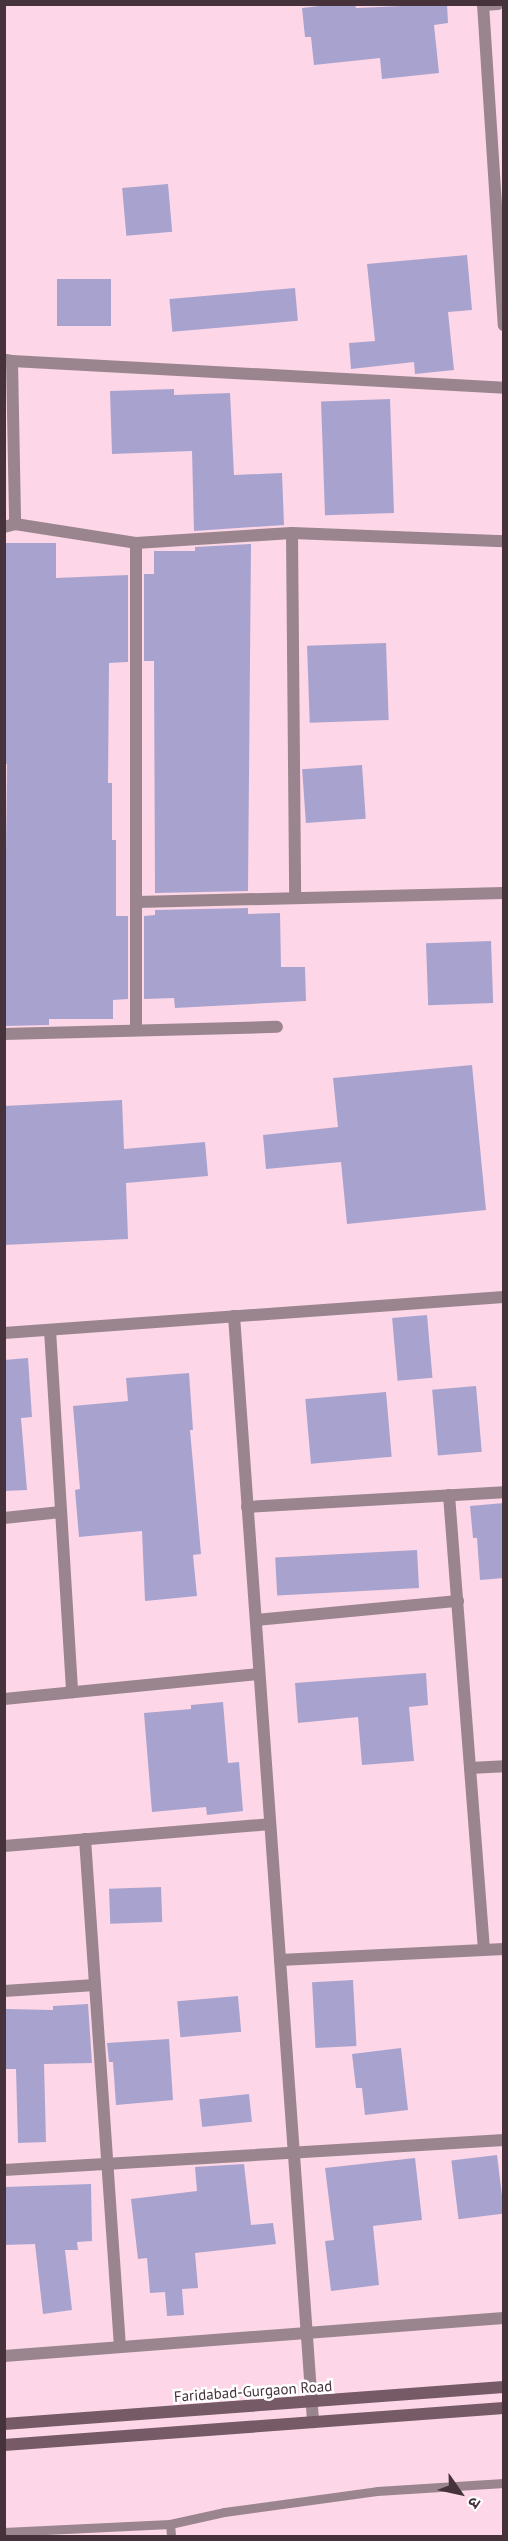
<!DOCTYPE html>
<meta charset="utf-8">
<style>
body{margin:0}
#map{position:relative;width:508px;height:2541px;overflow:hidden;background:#fdd6e7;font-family:"PT Sans","Noto Sans Devanagari",sans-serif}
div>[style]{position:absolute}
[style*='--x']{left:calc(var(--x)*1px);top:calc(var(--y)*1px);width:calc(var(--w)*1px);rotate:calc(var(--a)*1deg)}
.building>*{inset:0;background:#a8a3ce;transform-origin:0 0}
.lane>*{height:9px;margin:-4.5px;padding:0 4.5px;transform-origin:4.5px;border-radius:4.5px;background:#9a858e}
.street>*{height:12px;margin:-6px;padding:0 6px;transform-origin:6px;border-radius:6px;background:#9a858e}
.secondary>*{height:12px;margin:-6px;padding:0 6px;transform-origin:6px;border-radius:6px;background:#765a66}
span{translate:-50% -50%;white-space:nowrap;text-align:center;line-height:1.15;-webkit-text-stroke:5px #fff;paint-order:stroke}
.street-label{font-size:15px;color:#45323b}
.frame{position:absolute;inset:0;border:6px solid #45323b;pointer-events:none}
.north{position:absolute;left:430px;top:2463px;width:60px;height:60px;-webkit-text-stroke:4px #fff;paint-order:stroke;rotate:124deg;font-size:16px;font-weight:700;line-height:24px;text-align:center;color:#45323b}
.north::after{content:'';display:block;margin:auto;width:21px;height:27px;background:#45323b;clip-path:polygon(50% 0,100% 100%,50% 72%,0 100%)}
</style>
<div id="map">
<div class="building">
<i style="clip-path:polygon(337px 4px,355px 4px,356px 8px,447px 4px,448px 23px,434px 25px,439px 73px,382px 79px,380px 58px,314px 65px,311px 37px,305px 37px,302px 8px)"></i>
<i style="left:168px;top:184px;width:48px;height:46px;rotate:85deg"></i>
<i style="clip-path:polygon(467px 255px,472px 310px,448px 312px,454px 370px,415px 374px,414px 362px,351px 369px,349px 343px,375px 341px,367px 264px)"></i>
<i style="left:57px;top:279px;width:54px;height:47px"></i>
<i style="left:295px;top:288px;width:33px;height:126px;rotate:85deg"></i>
<i style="clip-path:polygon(174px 389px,174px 395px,230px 393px,234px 475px,282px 473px,284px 525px,194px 531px,192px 451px,112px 454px,110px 391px)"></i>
<i style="left:390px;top:399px;width:114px;height:69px;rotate:88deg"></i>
<i style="clip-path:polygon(4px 543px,56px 543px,56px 578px,128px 575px,128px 662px,109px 663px,108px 783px,112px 783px,112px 840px,116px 840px,116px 916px,128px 916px,128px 999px,113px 1000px,113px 1019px,49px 1019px,49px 1025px,4px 1026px,7px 764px,4px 764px)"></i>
<i style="clip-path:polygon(251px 544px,248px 891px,155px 893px,154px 661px,144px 661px,144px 574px,154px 574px,154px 551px,195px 551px,195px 547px)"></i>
<i style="left:386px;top:643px;width:77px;height:79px;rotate:88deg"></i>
<i style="left:362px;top:765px;width:54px;height:60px;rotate:86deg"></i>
<i style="clip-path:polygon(248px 908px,248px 914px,280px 913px,281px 967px,305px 967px,306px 1001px,175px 1008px,174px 998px,144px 999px,144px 916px,155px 915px,155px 910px)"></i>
<i style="left:491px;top:941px;width:62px;height:65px;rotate:88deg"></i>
<i style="clip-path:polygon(472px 1065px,486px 1210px,347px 1224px,341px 1162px,266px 1169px,263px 1135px,338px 1127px,333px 1078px)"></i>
<i style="clip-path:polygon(122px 1100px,124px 1149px,205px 1142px,208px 1176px,126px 1183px,128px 1239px,4px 1245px,4px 1106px)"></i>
<i style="left:427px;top:1315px;width:63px;height:35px;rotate:85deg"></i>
<i style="clip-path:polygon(28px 1358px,32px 1417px,21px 1418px,27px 1490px,4px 1491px,4px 1360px)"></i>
<i style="clip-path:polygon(189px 1373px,193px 1430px,190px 1430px,201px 1554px,193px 1555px,197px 1596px,145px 1601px,142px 1531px,79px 1537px,75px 1490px,80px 1489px,73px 1406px,128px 1401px,126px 1378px)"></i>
<i style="left:476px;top:1386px;width:66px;height:44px;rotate:85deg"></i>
<i style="left:386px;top:1392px;width:65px;height:81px;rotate:85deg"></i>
<i style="clip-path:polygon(504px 1503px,504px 1578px,480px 1580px,477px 1538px,473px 1538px,470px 1506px)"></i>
<i style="left:417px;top:1550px;width:38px;height:142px;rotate:87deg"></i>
<i style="clip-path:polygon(426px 1673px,428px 1705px,409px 1707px,414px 1761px,362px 1765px,358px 1717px,298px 1723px,295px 1683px)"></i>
<i style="clip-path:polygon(223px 1702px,228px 1763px,239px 1762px,243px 1811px,207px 1815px,206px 1807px,152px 1812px,144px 1713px,191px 1709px,191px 1705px)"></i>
<i style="left:161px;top:1887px;width:35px;height:52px;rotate:88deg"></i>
<i style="left:353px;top:1980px;width:66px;height:41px;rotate:87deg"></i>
<i style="left:238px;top:1996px;width:36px;height:61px;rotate:85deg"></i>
<i style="clip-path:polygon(88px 2004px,92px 2063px,44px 2064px,46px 2142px,18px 2143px,16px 2069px,4px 2069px,6px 2009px,53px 2010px,53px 2006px)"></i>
<i style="clip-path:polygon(169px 2039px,173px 2100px,116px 2105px,113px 2062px,109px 2062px,107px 2043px)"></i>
<i style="clip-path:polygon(401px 2048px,408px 2110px,365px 2115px,362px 2088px,356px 2088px,352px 2054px)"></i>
<i style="left:249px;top:2094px;width:28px;height:50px;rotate:84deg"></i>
<i style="left:497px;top:2155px;width:59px;height:46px;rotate:83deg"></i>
<i style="clip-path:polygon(415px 2158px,422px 2220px,373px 2226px,379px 2285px,331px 2291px,325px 2241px,334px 2240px,325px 2168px)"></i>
<i style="clip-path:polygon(244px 2164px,251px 2225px,273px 2223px,276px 2244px,195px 2253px,198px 2288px,182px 2289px,184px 2315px,167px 2316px,165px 2292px,150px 2293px,147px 2258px,138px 2259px,131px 2199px,197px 2191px,195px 2167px)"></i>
<i style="clip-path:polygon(91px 2184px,92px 2241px,77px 2242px,78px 2250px,65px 2250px,72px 2310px,43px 2314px,35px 2244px,4px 2245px,4px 2187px)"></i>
</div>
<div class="lane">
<i style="--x:170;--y:2524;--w:12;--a:85"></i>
<i style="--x:4;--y:2532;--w:166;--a:-2.8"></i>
<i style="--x:170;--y:2524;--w:55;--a:-12.5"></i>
<i style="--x:224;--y:2512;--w:154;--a:-7.8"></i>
<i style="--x:377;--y:2491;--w:127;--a:-3.6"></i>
</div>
<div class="street">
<i style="--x:483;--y:4;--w:322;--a:86.3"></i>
<i style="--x:483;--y:5;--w:15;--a:-4"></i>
<i style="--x:6;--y:360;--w:6;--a:9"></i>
<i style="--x:12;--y:361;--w:163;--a:88.9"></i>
<i style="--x:12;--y:361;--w:493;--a:3.1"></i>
<i style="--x:4;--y:527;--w:11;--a:-15"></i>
<i style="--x:15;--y:524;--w:122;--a:8.9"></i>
<i style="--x:136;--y:543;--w:156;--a:-3.7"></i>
<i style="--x:292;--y:533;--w:212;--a:2.2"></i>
<i style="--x:292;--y:533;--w:363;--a:89.5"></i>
<i style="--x:137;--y:902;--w:367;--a:-1.4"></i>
<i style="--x:136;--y:1030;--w:487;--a:-90"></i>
<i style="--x:4;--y:1034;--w:273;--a:-1.5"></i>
<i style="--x:234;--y:1316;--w:1109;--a:85.91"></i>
<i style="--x:50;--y:1330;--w:363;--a:86.5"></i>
<i style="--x:4;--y:1333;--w:501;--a:-4.12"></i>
<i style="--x:449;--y:1495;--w:456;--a:85.6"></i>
<i style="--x:247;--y:1507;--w:257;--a:-3.3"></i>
<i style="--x:4;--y:1518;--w:57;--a:-6"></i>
<i style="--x:256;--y:1620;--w:203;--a:-5.4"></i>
<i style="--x:4;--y:1699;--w:256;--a:-5.6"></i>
<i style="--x:470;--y:1768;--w:34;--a:-3"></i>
<i style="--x:85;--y:1839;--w:509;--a:86.06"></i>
<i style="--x:4;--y:1846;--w:267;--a:-4.7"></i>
<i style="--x:280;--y:1960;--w:224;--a:-2.8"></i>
<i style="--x:4;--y:1991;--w:91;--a:-3.8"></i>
<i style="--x:4;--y:2170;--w:501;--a:-3.43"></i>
<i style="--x:4;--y:2356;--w:501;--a:-4.35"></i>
</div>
<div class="secondary">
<i style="--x:4;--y:2424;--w:501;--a:-4.23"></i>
<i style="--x:4;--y:2445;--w:501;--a:-4.23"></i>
</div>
<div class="street-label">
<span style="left:253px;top:2391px;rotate:-4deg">Faridabad-Gurgaon Road</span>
</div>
<div class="frame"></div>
<div class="north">उ</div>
</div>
